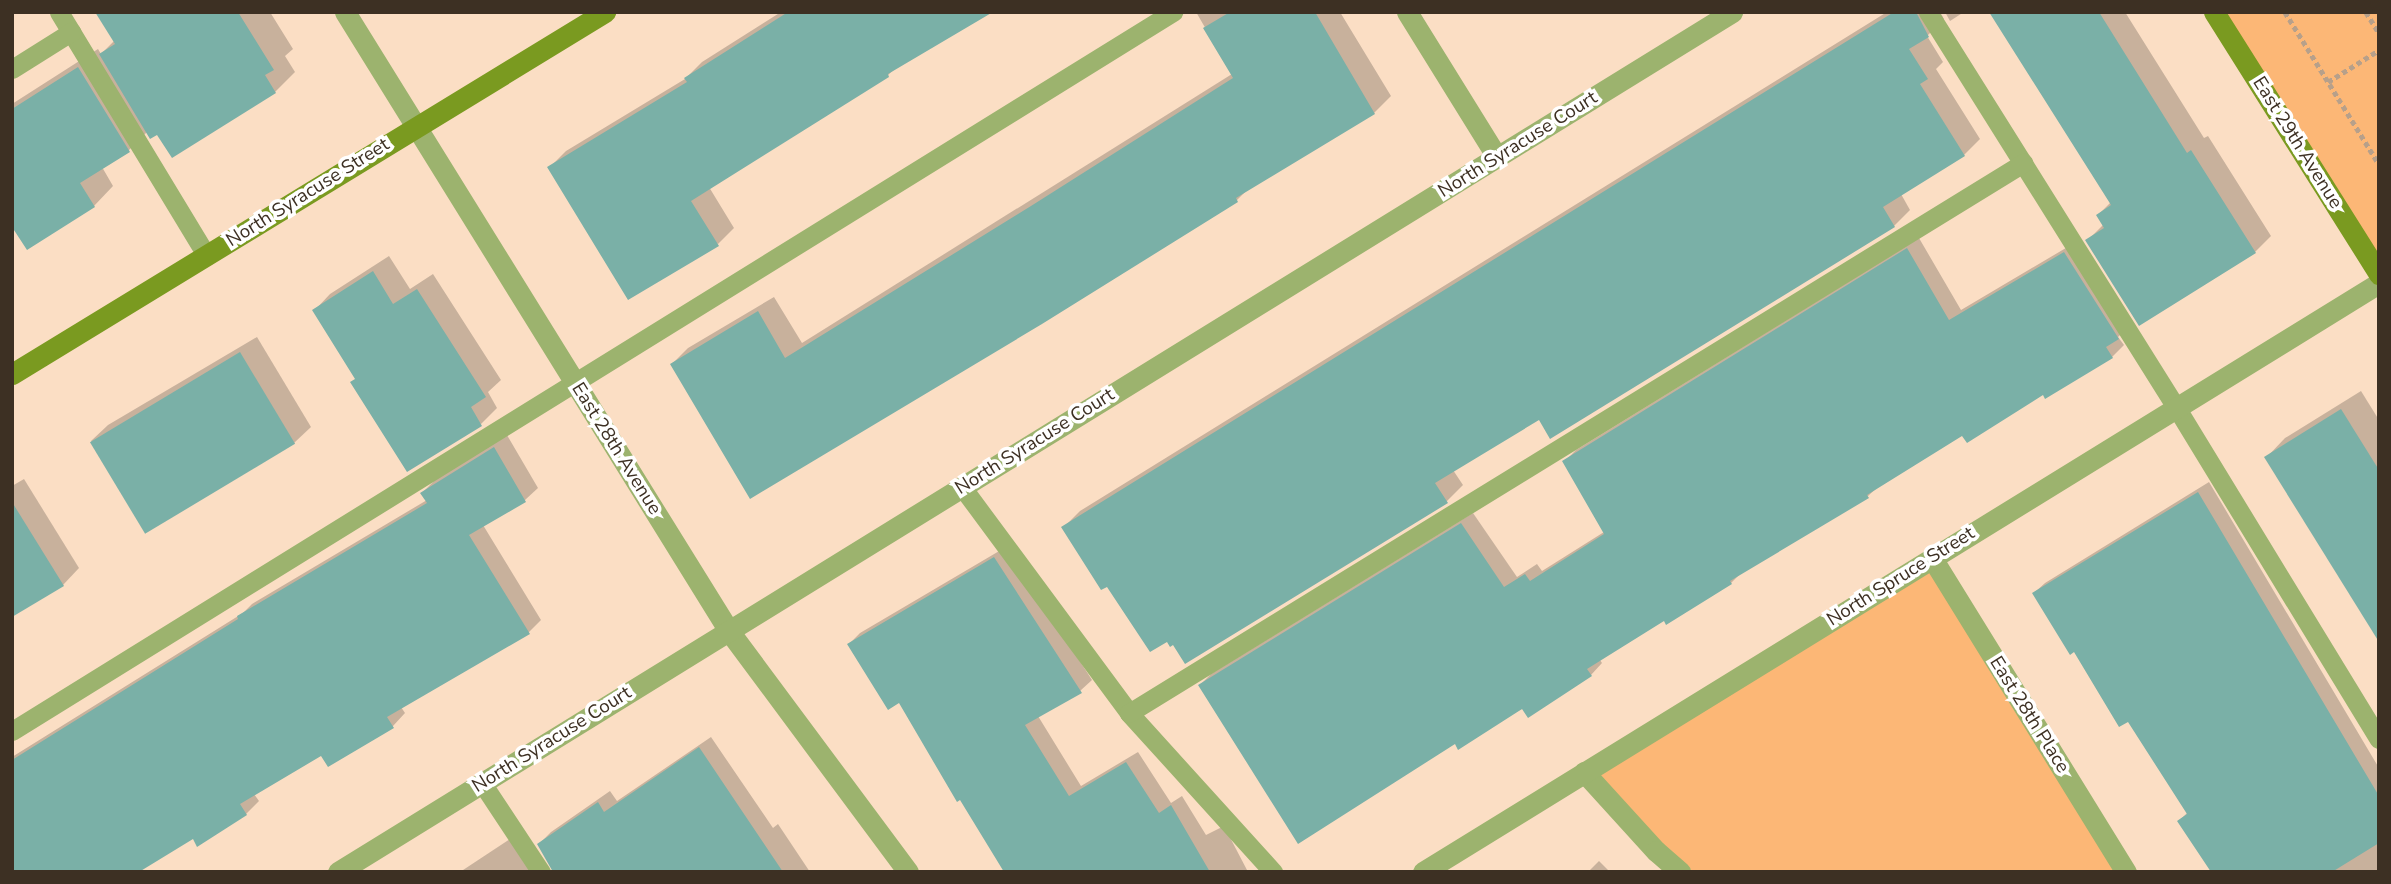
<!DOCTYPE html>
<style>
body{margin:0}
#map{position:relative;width:2391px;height:884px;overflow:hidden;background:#fbdec4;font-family:"Nunito Sans",sans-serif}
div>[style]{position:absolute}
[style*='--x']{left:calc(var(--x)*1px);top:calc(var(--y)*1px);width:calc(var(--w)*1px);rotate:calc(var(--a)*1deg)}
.green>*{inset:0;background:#fcb776}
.shadow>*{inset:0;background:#0003}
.building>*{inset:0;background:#7ab0a7;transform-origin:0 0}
.path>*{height:4.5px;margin-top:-2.25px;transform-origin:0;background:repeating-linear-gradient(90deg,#b7a08a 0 5px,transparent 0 8.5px)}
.lane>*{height:19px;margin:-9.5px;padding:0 9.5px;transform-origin:9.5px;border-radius:9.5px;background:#9cb36e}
.street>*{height:21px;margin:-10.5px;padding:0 10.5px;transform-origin:10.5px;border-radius:10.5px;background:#9cb36e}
.secondary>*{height:21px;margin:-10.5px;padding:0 10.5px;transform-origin:10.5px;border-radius:10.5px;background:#7a9a20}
span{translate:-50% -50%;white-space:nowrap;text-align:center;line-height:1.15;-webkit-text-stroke:7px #fff;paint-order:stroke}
.street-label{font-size:19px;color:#3d3023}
.frame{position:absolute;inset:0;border:14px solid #3d3023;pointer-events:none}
</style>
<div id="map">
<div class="green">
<i style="clip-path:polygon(2214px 12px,2379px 12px,2379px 274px)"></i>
<i style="clip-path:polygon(1932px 558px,2126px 872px,1680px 872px,1584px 772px)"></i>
</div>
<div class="shadow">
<i style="clip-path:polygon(97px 12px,270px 12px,293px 49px,285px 56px,295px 72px,275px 92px,172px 156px,158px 132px,148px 131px,128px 151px,102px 167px,113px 186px,94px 206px,12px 225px,12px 104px,98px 49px,101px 54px,115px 40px)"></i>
<i style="clip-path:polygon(781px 12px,990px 12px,898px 66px,888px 75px,709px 187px,734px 228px,718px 244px,549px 168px,566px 151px,685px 79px,702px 62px)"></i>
<i style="clip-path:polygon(1196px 12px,1340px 12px,1391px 96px,1374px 113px,1251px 186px,1237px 200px,1041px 323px,751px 496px,672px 364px,688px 348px,774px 297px,802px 343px,1232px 74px)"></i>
<i style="clip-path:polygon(1887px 12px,1940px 12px,1944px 19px,1927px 36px,1943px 62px,1936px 69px,1980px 139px,1964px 155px,1901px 194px,1910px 210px,1894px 226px,1540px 417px,1453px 470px,1463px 485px,1447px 501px,1174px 643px,1108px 584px,1064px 527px,1080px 511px)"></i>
<i style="clip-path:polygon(1945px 12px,1964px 12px,1950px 21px)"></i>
<i style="clip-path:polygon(1991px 12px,2125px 12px,2204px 138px,2208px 136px,2271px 236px,2255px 252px,2088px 240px,2104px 224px,2098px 215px,2111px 202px)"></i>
<i style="clip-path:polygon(1919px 238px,1961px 310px,2076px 242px,2129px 326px,2118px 337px,2124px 345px,2112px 357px,1963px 434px,1880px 485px,1868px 496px,1741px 573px,1731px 583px,1664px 618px,1600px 660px,1602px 663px,1591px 675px,1455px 742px,1200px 685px,1211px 674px,1473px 513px,1517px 577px,1537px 564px,1542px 571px,1604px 532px,1565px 461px,1576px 450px)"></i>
<i style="clip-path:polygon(389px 256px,410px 289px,433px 274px,501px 380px,488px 392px,497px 408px,481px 424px,356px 378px,314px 311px,330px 294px)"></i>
<i style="clip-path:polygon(257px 337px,311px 427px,294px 443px,145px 531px,91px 441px,108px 425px)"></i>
<i style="clip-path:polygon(2361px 391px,2379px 420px,2379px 638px,2266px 458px,2285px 438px)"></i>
<i style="clip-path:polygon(507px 435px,538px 488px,525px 500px,483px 525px,541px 620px,529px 632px,401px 707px,405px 713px,393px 726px,322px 753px,254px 794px,259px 801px,246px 814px,193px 837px,12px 872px,12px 757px,243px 613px,252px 604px,427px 500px,422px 493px,435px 480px)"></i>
<i style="clip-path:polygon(24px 479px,79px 568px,63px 585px,12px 615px,12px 486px)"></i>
<i style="clip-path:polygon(2209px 482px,2379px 768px,2379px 872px,2218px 872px,2179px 821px,2188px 812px,2129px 719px,2034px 593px,2045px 583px)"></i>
<i style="clip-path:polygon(1006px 547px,1092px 680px,1080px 691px,1038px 716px,1081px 786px,1138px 752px,1171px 803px,1182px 796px,1206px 835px,1224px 826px,1247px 870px,1245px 872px,1006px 872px,900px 700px,849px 644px,860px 633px)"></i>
<i style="clip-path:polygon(711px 737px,773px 828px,778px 824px,810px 872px,460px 872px,510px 839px,547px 872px,556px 872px,539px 844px,551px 832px,610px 791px,617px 801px)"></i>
<i style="clip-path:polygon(1599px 861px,1610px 872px,1588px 872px)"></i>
</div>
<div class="building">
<i style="clip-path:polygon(95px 12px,238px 12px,274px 70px,265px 75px,276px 93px,172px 158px,157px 135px,150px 139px,99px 54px,115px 44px)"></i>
<i style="clip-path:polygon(788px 12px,993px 12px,888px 74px,889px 77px,691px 201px,719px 246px,628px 300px,547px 167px,687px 82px,684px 78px)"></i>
<i style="clip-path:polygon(1230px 12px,1315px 12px,1375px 114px,1236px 198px,1238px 202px,1042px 324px,750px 499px,670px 364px,758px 311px,785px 358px,1031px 206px,1233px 78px,1203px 28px)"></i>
<i style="clip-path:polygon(1894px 12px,1916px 12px,1929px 37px,1909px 49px,1928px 79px,1920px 84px,1965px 156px,1883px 207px,1895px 227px,1550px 439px,1539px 420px,1435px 483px,1448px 503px,1185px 664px,1173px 645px,1170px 647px,1167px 642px,1150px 652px,1107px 587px,1101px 590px,1061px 527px)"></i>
<i style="clip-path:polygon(1989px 12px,2099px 12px,2187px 153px,2191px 150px,2256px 253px,2139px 326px,2085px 240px,2104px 228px,2096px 215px,2111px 205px)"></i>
<i style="clip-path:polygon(78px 67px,130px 152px,80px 183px,95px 207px,27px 250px,12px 227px,12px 109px)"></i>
<i style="clip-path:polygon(1907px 248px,1949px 320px,2064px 252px,2119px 339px,2106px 347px,2113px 358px,2045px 399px,2043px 395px,1967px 443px,1962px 436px,1867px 495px,1869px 498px,1730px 581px,1732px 584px,1666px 625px,1664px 621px,1587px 669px,1592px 676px,1528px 718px,1522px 709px,1458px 750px,1455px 744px,1298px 844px,1198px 685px,1461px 523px,1504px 587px,1525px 574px,1530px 581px,1604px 534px,1562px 461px)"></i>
<i style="clip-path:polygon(373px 271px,393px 304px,417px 289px,486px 397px,471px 407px,482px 426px,407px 472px,350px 382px,355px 379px,312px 310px)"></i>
<i style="left:240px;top:352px;width:107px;height:175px;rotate:59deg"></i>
<i style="clip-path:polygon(2341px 409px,2379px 470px,2379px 642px,2264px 457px)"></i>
<i style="clip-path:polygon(494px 447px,526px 502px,469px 535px,530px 634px,387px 717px,394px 728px,328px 767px,321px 756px,240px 804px,247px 815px,197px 847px,193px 839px,139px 872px,12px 872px,12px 760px,238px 619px,237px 616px,427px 503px,420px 493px)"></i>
<i style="clip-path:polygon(2198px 492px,2379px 796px,2379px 843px,2332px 872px,2211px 872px,2177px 821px,2187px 814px,2128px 722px,2119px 727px,2074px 652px,2070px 655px,2032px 593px)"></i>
<i style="clip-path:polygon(12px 502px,64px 586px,12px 617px)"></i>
<i style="clip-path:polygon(994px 557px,1082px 693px,1025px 725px,1069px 796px,1126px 762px,1159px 813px,1171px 805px,1210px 872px,1004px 872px,960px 800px,957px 802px,899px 703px,888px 710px,847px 644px)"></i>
<i style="clip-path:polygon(699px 747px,783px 872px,553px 872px,537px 844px,598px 802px,604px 812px)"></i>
</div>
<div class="path">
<i style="--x:2285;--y:12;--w:179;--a:58.3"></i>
<i style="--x:2366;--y:12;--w:25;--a:58"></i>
<i style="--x:2328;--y:82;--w:60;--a:-32.1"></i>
</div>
<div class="lane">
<i style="--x:59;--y:12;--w:285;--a:58.8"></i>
<i style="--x:1928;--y:12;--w:466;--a:57.9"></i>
<i style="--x:2176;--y:407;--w:389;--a:58.6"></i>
<i style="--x:12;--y:69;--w:70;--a:-32.1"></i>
<i style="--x:962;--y:487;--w:281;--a:53.5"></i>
<i style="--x:1129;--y:713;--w:215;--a:47.8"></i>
<i style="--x:1129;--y:713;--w:1050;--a:-31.6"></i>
<i style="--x:12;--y:731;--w:1366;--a:-31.77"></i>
<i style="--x:482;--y:783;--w:107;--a:56.5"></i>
</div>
<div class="street">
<i style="--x:345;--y:12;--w:728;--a:58.19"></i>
<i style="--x:729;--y:631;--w:300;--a:53.4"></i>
<i style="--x:1407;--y:12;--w:171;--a:58.2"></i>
<i style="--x:1932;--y:558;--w:369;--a:58.3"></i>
<i style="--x:1584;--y:772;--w:107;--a:47.7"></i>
<i style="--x:1656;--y:851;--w:32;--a:41"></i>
<i style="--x:338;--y:872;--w:1638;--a:-31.67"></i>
<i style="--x:1423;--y:872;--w:1123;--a:-31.64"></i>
</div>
<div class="secondary">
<i style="--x:2214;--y:12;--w:310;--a:57.8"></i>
<i style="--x:12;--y:374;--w:695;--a:-31.4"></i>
</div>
<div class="street-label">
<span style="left:2297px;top:143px;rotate:58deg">East 29th Avenue</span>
<span style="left:1518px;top:145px;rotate:-32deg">North Syracuse Court</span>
<span style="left:308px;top:193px;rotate:-32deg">North Syracuse Street</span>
<span style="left:1035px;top:442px;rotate:-32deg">North Syracuse Court</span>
<span style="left:616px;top:449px;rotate:58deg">East 28th Avenue</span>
<span style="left:1901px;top:577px;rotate:-32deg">North Spruce Street</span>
<span style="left:2029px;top:715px;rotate:58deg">East 28th Place</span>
<span style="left:552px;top:740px;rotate:-32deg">North Syracuse Court</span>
</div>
<div class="frame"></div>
</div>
